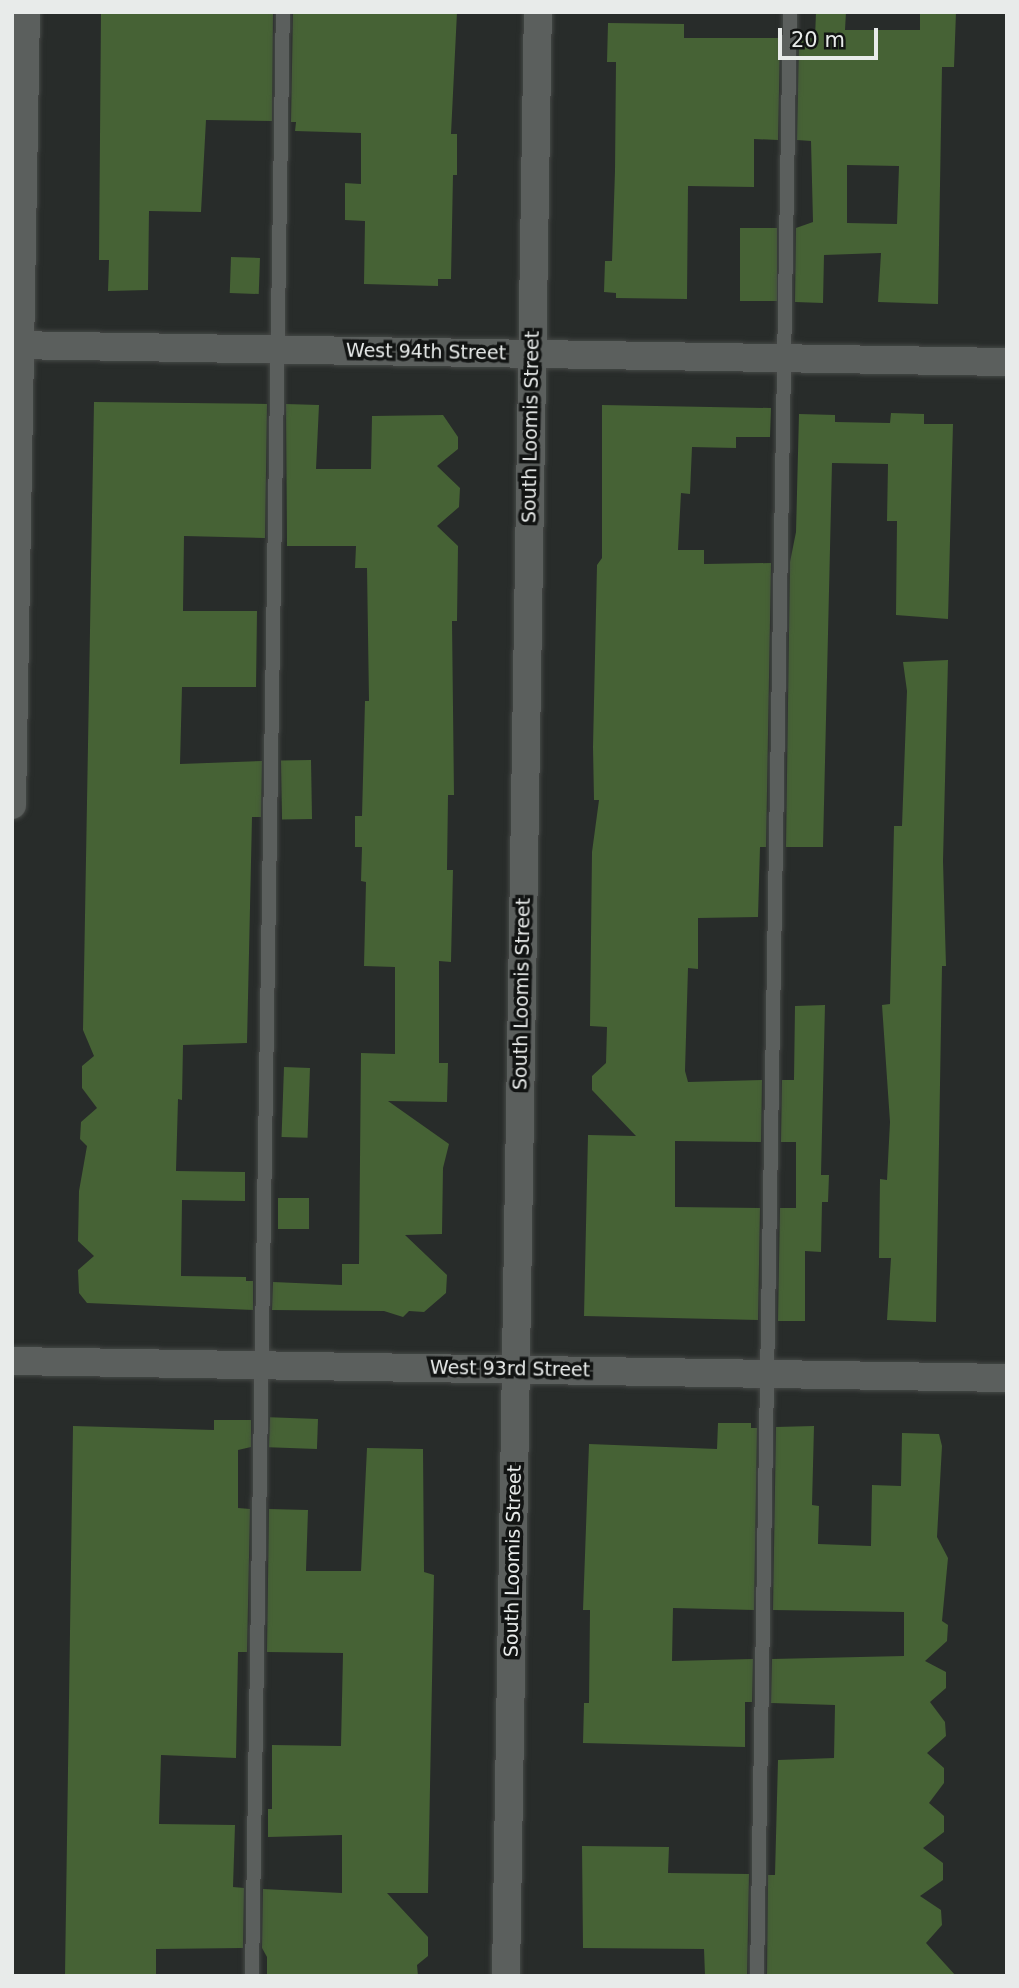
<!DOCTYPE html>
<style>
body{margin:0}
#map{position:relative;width:1019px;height:1988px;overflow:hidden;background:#282c2a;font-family:"DejaVu Sans",sans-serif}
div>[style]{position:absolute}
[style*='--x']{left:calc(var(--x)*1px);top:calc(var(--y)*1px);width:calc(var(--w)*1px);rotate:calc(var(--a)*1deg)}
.building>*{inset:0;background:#466235;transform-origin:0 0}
.roads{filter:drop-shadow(0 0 2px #454846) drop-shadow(0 0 2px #454846)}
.lane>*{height:14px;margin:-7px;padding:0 7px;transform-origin:7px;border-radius:7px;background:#5b5f5d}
.street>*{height:28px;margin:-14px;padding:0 14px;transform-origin:14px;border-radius:14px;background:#5b5f5d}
span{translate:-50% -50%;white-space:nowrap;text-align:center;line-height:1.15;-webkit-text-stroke:7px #121413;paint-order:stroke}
.street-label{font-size:19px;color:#e8ebea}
.frame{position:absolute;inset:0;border:14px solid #e8ebea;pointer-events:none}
.scale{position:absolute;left:778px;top:28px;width:100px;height:32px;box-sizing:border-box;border:4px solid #e8ebea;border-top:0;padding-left:9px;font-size:21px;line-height:24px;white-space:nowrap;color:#e8ebea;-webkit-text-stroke:5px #121413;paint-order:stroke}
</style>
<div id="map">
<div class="building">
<i style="clip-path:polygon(101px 12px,273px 12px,272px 121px,206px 120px,201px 212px,149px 211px,148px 290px,108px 291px,109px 260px,99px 260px)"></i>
<i style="clip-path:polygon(293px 12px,457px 12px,451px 134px,457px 134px,457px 175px,453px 175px,451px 279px,438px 279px,438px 286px,364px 284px,365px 221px,345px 220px,345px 183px,361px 184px,361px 133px,295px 131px,296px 122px,291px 122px)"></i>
<i style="clip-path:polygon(evenodd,816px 12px,846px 12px,845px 30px,920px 30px,920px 12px,956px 12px,954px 67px,942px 67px,938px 304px,878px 302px,881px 253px,824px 255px,823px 303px,795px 302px,796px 228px,813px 222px,811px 141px,797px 140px,799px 38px,815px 38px,816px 12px,847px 165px,899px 166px,897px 224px,847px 223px,847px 165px)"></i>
<i style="clip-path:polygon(608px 23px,684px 24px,684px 38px,780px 38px,778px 140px,754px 139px,754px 187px,688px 186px,687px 299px,616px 298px,616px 293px,604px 292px,605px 261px,612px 261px,615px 171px,616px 62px,607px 62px)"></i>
<i style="left:740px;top:228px;width:37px;height:73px"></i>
<i style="left:231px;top:257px;width:29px;height:36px;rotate:2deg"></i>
<i style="clip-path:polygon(94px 402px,267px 404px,265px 538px,184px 536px,183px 611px,257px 611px,256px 687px,182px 687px,180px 764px,262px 761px,261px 817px,252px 817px,247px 1043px,183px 1045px,182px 1100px,178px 1099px,176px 1171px,245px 1172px,245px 1201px,182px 1200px,181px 1276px,246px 1277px,246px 1281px,253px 1281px,253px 1310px,87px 1303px,79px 1293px,78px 1270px,94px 1256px,78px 1241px,79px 1191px,87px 1146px,80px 1139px,81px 1122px,97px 1108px,82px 1088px,82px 1066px,94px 1056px,83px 1030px)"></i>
<i style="clip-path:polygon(286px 404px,319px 405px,316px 469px,371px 469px,372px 416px,443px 415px,458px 437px,458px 449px,437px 466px,460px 488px,459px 507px,437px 526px,458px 546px,457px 621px,452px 621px,454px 795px,448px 795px,447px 870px,453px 870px,451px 962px,439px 961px,439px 1063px,448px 1063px,447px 1102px,388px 1101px,449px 1144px,443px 1168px,442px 1234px,405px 1235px,447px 1275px,446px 1293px,424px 1312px,409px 1311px,403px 1317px,384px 1311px,272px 1310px,273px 1282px,342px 1285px,342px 1264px,359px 1264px,361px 1053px,395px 1054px,395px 967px,364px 966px,366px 882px,361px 881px,362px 847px,355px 847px,355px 816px,362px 816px,365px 701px,369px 701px,367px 568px,355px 568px,356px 546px,287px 546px)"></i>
<i style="clip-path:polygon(602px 405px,771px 408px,770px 437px,736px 437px,736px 448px,692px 447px,690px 494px,681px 493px,678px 550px,704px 550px,704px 564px,771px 563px,766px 847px,760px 847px,758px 917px,698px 918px,698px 969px,688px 968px,685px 1071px,688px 1082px,762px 1080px,761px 1142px,675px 1141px,675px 1207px,760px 1208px,758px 1320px,584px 1316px,588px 1135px,636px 1136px,592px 1090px,592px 1076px,606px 1063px,607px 1027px,590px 1026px,592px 852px,599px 800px,594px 800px,593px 747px,597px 565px,602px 558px)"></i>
<i style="clip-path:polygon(891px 413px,924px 414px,924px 424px,953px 424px,948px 619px,896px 615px,897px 521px,887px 521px,888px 464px,832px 463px,823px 847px,786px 847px,790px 562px,796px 532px,799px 414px,835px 415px,835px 422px,890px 423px)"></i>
<i style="clip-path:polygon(948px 660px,943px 861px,946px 966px,942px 966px,936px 1322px,887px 1320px,891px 1258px,879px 1258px,880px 1179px,887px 1180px,890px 1122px,882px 1005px,890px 1004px,894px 826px,902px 826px,907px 691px,903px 662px)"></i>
<i style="left:311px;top:760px;width:59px;height:30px;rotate:89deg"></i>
<i style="clip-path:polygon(825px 1005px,821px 1175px,829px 1175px,828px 1202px,822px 1202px,821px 1252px,805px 1251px,805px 1321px,778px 1321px,780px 1208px,796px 1208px,796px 1142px,781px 1142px,782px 1080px,794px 1080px,795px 1006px)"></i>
<i style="left:284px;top:1067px;width:26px;height:70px;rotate:2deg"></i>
<i style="left:278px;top:1198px;width:31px;height:31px"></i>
<i style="left:318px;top:1419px;width:30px;height:48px;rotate:92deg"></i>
<i style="clip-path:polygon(214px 1420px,251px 1420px,251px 1447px,238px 1450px,238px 1508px,250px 1509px,247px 1652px,238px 1652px,236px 1758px,161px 1755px,159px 1824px,235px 1825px,233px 1887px,244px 1888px,243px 1948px,156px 1949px,156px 1976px,65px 1976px,73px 1426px,214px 1430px)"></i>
<i style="clip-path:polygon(718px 1423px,751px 1423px,751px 1428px,757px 1428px,754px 1610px,673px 1608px,672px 1661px,753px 1659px,752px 1702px,745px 1702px,745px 1747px,583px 1743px,584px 1703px,589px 1703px,590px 1610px,583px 1610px,589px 1444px,717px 1449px)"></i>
<i style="clip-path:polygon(814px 1426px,812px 1505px,819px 1506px,818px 1544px,871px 1546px,872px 1485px,901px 1486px,902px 1433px,939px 1434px,942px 1446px,937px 1537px,948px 1558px,942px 1621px,948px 1625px,947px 1641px,925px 1661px,946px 1672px,946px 1688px,930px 1702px,945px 1722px,946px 1736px,927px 1753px,944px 1768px,944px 1783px,929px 1803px,944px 1816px,944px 1832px,923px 1848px,943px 1863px,943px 1880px,920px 1896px,941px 1910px,942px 1925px,926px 1943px,956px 1976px,767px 1976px,768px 1875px,775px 1875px,778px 1760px,834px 1758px,835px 1705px,771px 1703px,772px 1659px,904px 1656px,904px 1612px,773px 1610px,776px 1427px)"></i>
<i style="clip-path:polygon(367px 1448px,423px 1449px,424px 1572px,434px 1575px,428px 1893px,387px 1893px,428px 1937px,428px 1956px,417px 1965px,418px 1976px,267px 1976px,267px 1957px,262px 1948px,263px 1889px,342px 1893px,342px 1835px,268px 1837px,268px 1809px,272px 1809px,272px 1745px,341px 1746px,343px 1653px,267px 1652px,269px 1509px,308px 1510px,306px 1571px,361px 1571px)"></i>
<i style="clip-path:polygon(582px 1846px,669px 1847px,668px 1873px,749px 1874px,747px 1976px,705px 1976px,704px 1949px,583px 1948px)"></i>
</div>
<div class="roads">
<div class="lane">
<i style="--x:252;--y:1976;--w:1964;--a:-89.1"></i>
<i style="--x:757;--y:1976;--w:1964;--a:-89.04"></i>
</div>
<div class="street">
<i style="--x:12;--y:345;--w:995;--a:0.98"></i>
<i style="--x:12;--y:805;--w:793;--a:-88.99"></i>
<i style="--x:12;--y:1361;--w:995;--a:0.98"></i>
<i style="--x:506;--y:1976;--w:1964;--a:-89.07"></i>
</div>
</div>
<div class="street-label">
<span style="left:426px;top:352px;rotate:1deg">West 94th Street</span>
<span style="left:531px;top:427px;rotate:-89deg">South Loomis Street</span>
<span style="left:522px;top:994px;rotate:-89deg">South Loomis Street</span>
<span style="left:510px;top:1369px;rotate:1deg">West 93rd Street</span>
<span style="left:513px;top:1561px;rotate:-89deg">South Loomis Street</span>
</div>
<div class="frame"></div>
<div class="scale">20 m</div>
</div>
